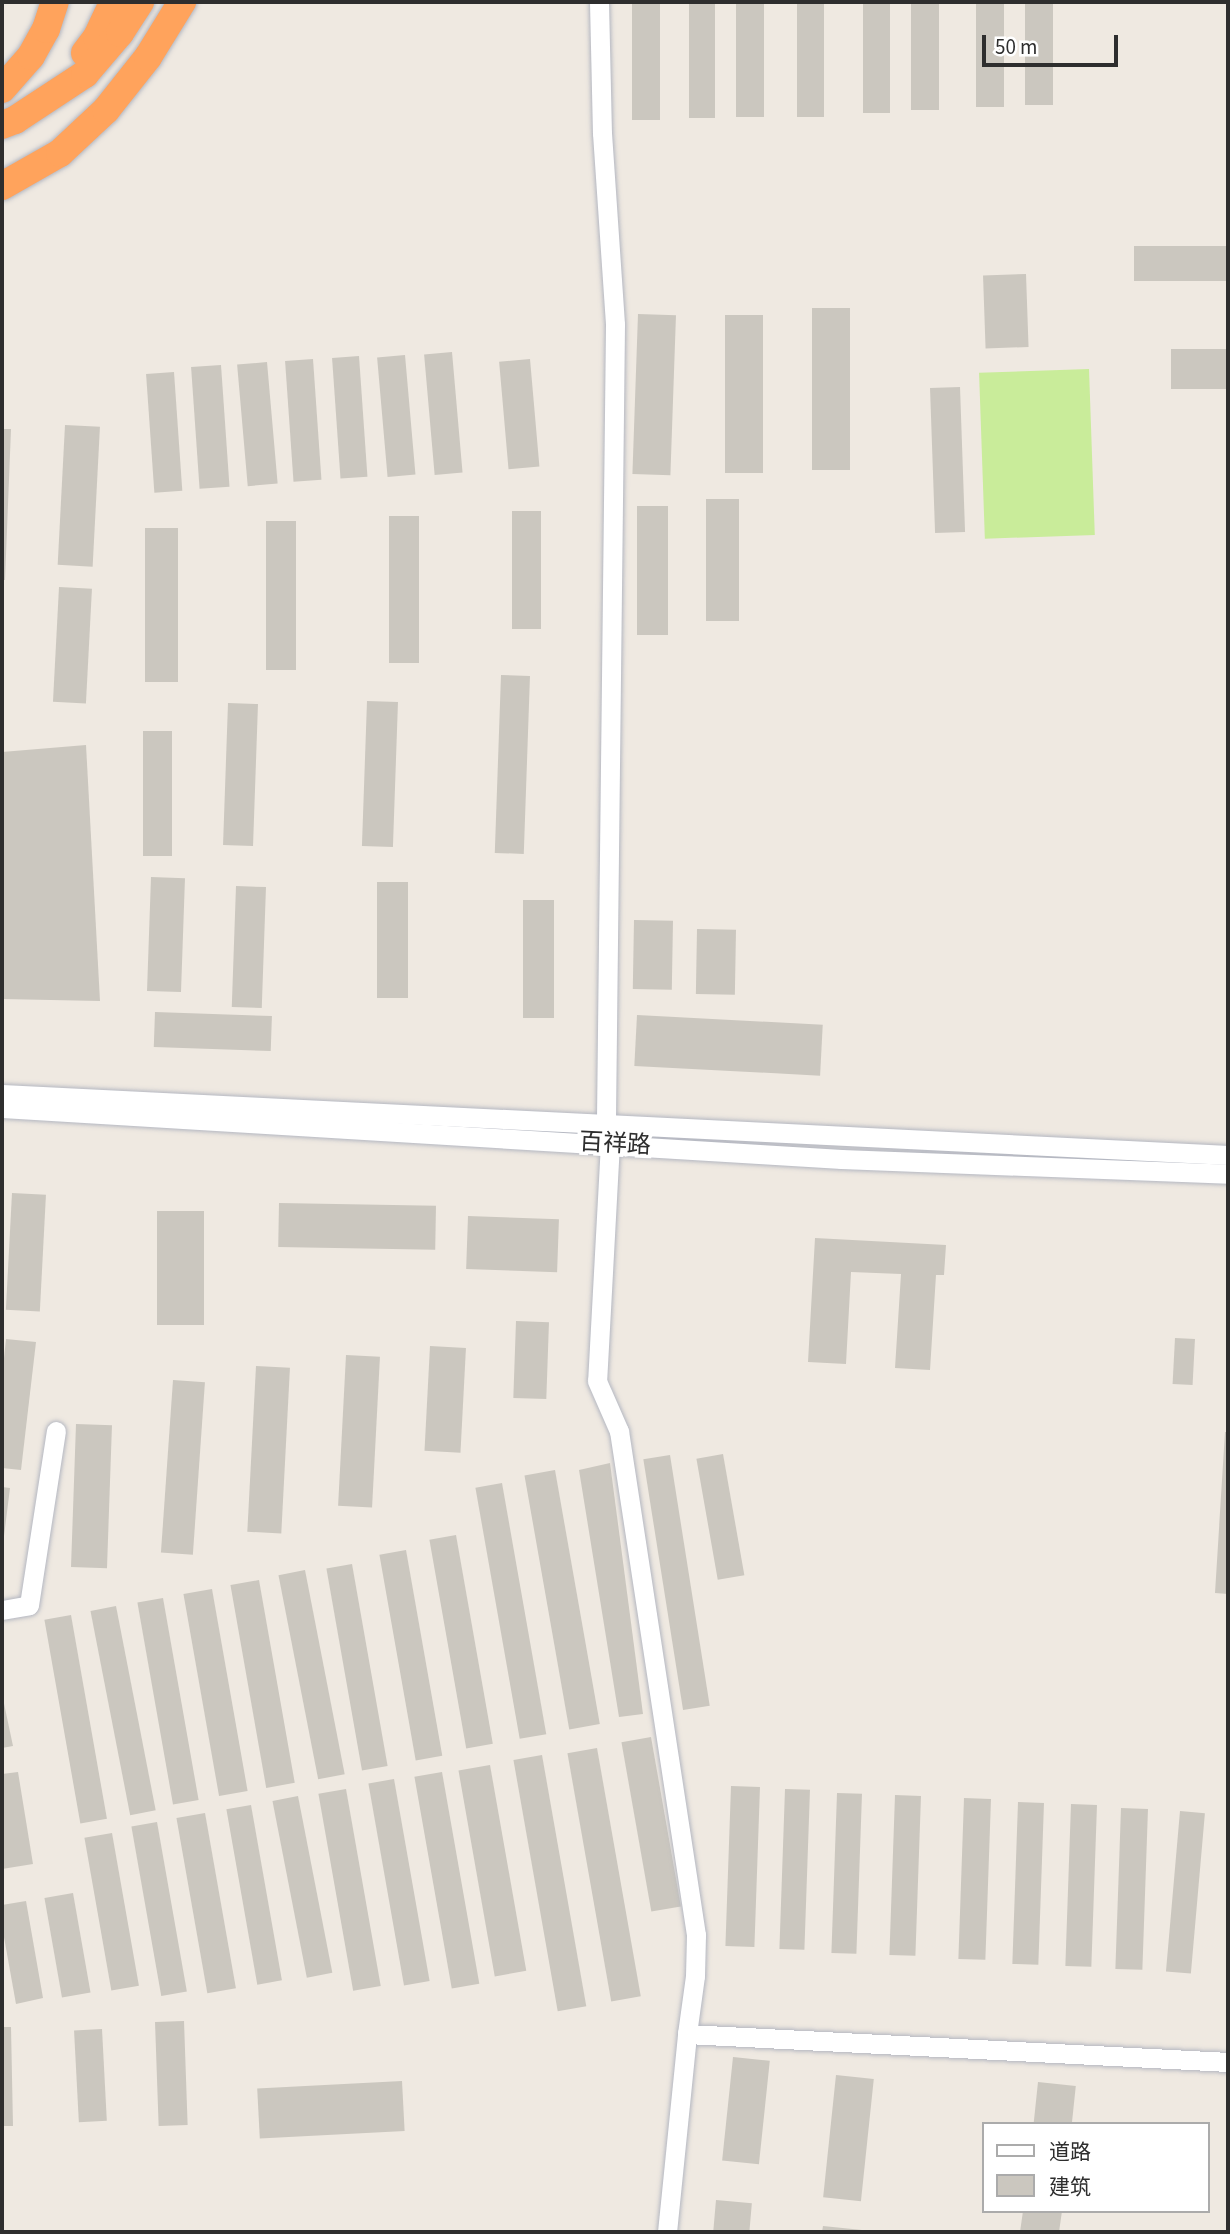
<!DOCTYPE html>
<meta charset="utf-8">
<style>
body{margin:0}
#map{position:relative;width:1230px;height:2234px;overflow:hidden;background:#efe9e1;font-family:"Source Sans 3","Noto Sans SC",sans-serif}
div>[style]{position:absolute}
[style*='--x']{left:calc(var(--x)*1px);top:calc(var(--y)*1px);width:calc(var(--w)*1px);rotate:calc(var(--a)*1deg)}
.pitch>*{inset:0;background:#c9ec9a;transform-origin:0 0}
.building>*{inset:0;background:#cbc7bf;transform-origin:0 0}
.roads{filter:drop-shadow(0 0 2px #b4b7c1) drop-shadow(0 0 2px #b4b7c1)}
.minor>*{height:19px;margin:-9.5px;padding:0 9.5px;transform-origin:9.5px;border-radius:9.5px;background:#fff}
.highway>*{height:28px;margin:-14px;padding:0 14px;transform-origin:14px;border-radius:14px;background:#ffa35c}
span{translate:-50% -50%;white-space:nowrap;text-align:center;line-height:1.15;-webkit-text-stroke:7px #fff;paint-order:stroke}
.street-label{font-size:24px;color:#2e2e2e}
.frame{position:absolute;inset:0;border:4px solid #2e2e2e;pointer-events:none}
.legend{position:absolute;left:982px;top:2122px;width:228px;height:91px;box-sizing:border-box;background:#fff;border:2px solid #ababab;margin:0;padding:9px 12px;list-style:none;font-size:21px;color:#2e2e2e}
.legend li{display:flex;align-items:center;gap:14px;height:35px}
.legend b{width:35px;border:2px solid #ababab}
.scale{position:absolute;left:982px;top:35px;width:136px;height:32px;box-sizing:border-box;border:4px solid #2e2e2e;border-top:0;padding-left:9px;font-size:21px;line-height:24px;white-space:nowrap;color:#2e2e2e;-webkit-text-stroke:5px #fff;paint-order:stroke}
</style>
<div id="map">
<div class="pitch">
<i style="left:1089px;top:369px;width:166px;height:110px;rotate:88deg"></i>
</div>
<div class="building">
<i style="left:632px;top:2px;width:28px;height:118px"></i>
<i style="left:689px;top:2px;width:26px;height:116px"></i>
<i style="left:736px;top:2px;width:28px;height:115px"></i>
<i style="left:797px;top:2px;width:27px;height:115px"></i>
<i style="left:863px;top:2px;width:27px;height:111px"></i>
<i style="left:911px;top:2px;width:28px;height:108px"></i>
<i style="left:976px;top:2px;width:28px;height:105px"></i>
<i style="left:1025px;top:2px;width:28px;height:103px"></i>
<i style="left:1228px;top:246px;width:35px;height:94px;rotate:90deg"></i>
<i style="left:1026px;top:274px;width:73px;height:43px;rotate:88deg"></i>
<i style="left:812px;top:308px;width:38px;height:162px"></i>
<i style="left:638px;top:314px;width:38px;height:160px;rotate:2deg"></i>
<i style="left:725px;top:315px;width:38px;height:158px"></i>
<i style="left:1228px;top:349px;width:40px;height:57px;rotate:90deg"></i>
<i style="left:452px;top:352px;width:121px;height:28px;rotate:85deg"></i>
<i style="left:405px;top:355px;width:120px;height:28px;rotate:85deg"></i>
<i style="left:359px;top:356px;width:121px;height:27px;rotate:86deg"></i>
<i style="left:313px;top:359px;width:121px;height:28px;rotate:86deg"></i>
<i style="left:530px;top:359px;width:108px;height:31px;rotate:85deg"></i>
<i style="left:267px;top:362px;width:122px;height:30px;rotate:85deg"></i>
<i style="left:221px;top:365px;width:122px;height:30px;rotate:86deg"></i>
<i style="left:174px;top:372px;width:119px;height:28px;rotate:86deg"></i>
<i style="left:960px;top:387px;width:145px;height:30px;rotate:88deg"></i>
<i style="left:65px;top:425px;width:35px;height:140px;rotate:3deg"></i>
<i style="clip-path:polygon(2px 429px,11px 429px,5px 580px,2px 580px)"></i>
<i style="left:706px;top:499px;width:33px;height:122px"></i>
<i style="left:637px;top:506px;width:31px;height:129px"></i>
<i style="left:512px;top:511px;width:29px;height:118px"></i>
<i style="left:389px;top:516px;width:30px;height:147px"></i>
<i style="left:266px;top:521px;width:30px;height:149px"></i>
<i style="left:145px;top:528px;width:33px;height:154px"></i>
<i style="left:59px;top:587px;width:33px;height:115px;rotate:3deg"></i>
<i style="left:501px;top:675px;width:29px;height:178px;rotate:2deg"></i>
<i style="left:367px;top:701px;width:31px;height:145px;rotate:2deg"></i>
<i style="left:228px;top:703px;width:30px;height:142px;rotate:2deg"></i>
<i style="left:143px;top:731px;width:29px;height:125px"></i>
<i style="clip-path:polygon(86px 745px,100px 1001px,2px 999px,2px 752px)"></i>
<i style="left:151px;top:877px;width:34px;height:114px;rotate:2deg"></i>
<i style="left:377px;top:882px;width:31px;height:116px"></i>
<i style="left:236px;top:886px;width:30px;height:121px;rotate:2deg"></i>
<i style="left:523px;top:900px;width:31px;height:118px"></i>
<i style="left:634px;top:920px;width:39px;height:69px;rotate:1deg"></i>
<i style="left:697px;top:929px;width:39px;height:65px;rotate:1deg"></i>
<i style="left:155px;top:1012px;width:117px;height:35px;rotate:2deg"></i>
<i style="left:637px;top:1015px;width:186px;height:51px;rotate:3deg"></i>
<i style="left:12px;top:1193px;width:34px;height:117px;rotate:3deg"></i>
<i style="left:279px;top:1203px;width:157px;height:44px;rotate:1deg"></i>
<i style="left:157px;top:1211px;width:47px;height:114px"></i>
<i style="left:468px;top:1216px;width:91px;height:53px;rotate:2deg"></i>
<i style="clip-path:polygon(815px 1238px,946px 1245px,944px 1275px,936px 1275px,930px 1370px,895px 1368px,901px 1274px,851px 1272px,846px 1364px,808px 1362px)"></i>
<i style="left:516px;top:1321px;width:33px;height:77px;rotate:2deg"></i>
<i style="left:1175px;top:1338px;width:20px;height:46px;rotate:3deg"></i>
<i style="clip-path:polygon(6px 1339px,36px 1342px,21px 1470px,2px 1468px,2px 1377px)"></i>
<i style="left:430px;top:1346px;width:36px;height:105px;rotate:3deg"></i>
<i style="left:346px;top:1355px;width:34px;height:151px;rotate:3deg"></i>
<i style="left:256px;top:1366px;width:34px;height:166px;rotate:3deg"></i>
<i style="left:173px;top:1380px;width:32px;height:173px;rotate:4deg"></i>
<i style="left:76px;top:1424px;width:36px;height:143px;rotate:2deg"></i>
<i style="clip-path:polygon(1225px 1432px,1228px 1432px,1228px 1594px,1215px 1593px)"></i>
<i style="left:723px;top:1454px;width:123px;height:27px;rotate:80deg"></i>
<i style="left:670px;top:1455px;width:254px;height:27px;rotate:81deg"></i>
<i style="clip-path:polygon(610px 1463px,643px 1714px,619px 1717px,579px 1470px)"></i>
<i style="left:555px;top:1470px;width:258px;height:31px;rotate:80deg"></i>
<i style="left:502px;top:1483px;width:255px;height:27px;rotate:80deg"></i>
<i style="clip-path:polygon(2px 1487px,10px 1488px,3px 1544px,2px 1544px)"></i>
<i style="left:456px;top:1535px;width:212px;height:27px;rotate:80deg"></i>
<i style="left:406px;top:1550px;width:209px;height:27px;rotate:80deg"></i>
<i style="left:352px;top:1564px;width:205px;height:26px;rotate:80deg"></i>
<i style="left:305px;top:1570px;width:208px;height:27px;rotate:79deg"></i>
<i style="left:259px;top:1580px;width:206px;height:29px;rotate:80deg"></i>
<i style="left:212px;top:1589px;width:205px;height:29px;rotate:80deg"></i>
<i style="left:163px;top:1598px;width:205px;height:26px;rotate:80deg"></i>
<i style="left:116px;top:1606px;width:208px;height:26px;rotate:79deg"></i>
<i style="left:71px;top:1615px;width:207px;height:27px;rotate:80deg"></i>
<i style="clip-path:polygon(2px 1694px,13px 1746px,2px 1748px)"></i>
<i style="left:651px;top:1737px;width:172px;height:30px;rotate:80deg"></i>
<i style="left:597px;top:1748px;width:252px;height:30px;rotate:80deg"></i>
<i style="left:542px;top:1755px;width:255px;height:29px;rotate:80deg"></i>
<i style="left:490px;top:1765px;width:209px;height:32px;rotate:80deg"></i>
<i style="clip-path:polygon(18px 1772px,33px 1864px,2px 1869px,2px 1774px)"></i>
<i style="left:442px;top:1772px;width:215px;height:28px;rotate:80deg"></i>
<i style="left:394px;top:1779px;width:205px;height:26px;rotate:80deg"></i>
<i style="left:731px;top:1786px;width:29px;height:160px;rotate:2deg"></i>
<i style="left:346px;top:1789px;width:200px;height:28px;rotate:80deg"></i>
<i style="left:785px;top:1789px;width:25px;height:160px;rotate:2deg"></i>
<i style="left:837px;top:1793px;width:25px;height:160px;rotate:2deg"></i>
<i style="left:895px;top:1795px;width:26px;height:160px;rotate:2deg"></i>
<i style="left:298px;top:1796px;width:180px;height:26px;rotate:79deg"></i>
<i style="left:964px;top:1798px;width:27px;height:161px;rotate:2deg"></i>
<i style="left:1018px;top:1802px;width:26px;height:162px;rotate:2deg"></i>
<i style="left:1071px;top:1804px;width:26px;height:162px;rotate:2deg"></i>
<i style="left:251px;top:1805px;width:178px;height:25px;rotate:80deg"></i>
<i style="left:1121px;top:1808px;width:27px;height:161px;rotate:2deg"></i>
<i style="left:1180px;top:1811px;width:25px;height:161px;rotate:5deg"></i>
<i style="left:205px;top:1813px;width:178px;height:29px;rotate:80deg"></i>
<i style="left:157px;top:1822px;width:172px;height:26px;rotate:80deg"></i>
<i style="left:112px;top:1833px;width:155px;height:28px;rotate:80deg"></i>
<i style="left:73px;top:1893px;width:101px;height:29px;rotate:80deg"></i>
<i style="clip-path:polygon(26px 1901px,43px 1998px,16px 2004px,2px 1926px,2px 1905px)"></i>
<i style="left:184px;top:2021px;width:104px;height:29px;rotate:88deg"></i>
<i style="clip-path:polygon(2px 2027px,11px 2027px,13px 2126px,2px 2126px)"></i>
<i style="left:102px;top:2029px;width:92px;height:28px;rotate:87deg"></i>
<i style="left:733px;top:2057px;width:37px;height:104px;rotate:6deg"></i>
<i style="left:836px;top:2075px;width:38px;height:123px;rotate:6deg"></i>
<i style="left:402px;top:2081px;width:50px;height:145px;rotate:87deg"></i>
<i style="left:1038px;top:2082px;width:38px;height:42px;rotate:6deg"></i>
<i style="left:716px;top:2200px;width:36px;height:32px;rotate:5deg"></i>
<i style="clip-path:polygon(1023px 2211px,1062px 2211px,1059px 2232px,1020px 2232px)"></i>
<i style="clip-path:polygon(823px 2226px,862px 2230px,862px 2232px,822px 2232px)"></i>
</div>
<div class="roads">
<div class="minor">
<i style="--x:599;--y:2;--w:131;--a:88.7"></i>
<i style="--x:602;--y:133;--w:192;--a:86.1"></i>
<i style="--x:615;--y:325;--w:798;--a:90.65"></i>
<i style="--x:606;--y:1123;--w:20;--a:79"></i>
<i style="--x:610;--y:1143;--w:238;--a:93.1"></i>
<i style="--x:597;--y:1381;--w:55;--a:66.3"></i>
<i style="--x:619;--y:1431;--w:510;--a:81.31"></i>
<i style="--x:696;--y:1935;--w:41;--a:91.4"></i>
<i style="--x:695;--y:1976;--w:59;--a:97.9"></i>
<i style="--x:2;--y:1094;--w:1228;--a:2.85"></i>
<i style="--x:2;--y:1108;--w:841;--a:3.48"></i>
<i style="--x:841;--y:1159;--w:387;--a:2.2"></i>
<i style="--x:2;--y:1610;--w:27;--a:-10"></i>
<i style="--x:29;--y:1605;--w:176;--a:-81.2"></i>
<i style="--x:667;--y:2232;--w:199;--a:-84.2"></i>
<i style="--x:687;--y:2034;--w:542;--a:2.96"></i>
</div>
<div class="highway">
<i style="--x:85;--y:53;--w:20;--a:-53"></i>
<i style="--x:97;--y:37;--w:38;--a:-65"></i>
<i style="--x:2;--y:89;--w:44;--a:-48.7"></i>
<i style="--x:31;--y:56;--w:31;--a:-61"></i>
<i style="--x:46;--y:29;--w:28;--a:-72"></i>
<i style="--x:2;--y:125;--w:14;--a:-21"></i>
<i style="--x:15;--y:120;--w:84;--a:-33.3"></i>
<i style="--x:85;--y:74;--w:54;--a:-49.5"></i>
<i style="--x:120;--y:33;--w:37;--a:-57"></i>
<i style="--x:2;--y:186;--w:67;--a:-29.6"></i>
<i style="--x:60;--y:153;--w:63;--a:-43.1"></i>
<i style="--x:106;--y:110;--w:68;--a:-51.6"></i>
<i style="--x:148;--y:57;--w:65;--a:-58.3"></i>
</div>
</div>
<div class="street-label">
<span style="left:615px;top:1144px;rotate:3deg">百祥路</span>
</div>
<div class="frame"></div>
<ul class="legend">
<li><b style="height:9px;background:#fff"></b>道路</li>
<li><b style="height:19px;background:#cbc7bf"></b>建筑</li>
</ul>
<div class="scale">50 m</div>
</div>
